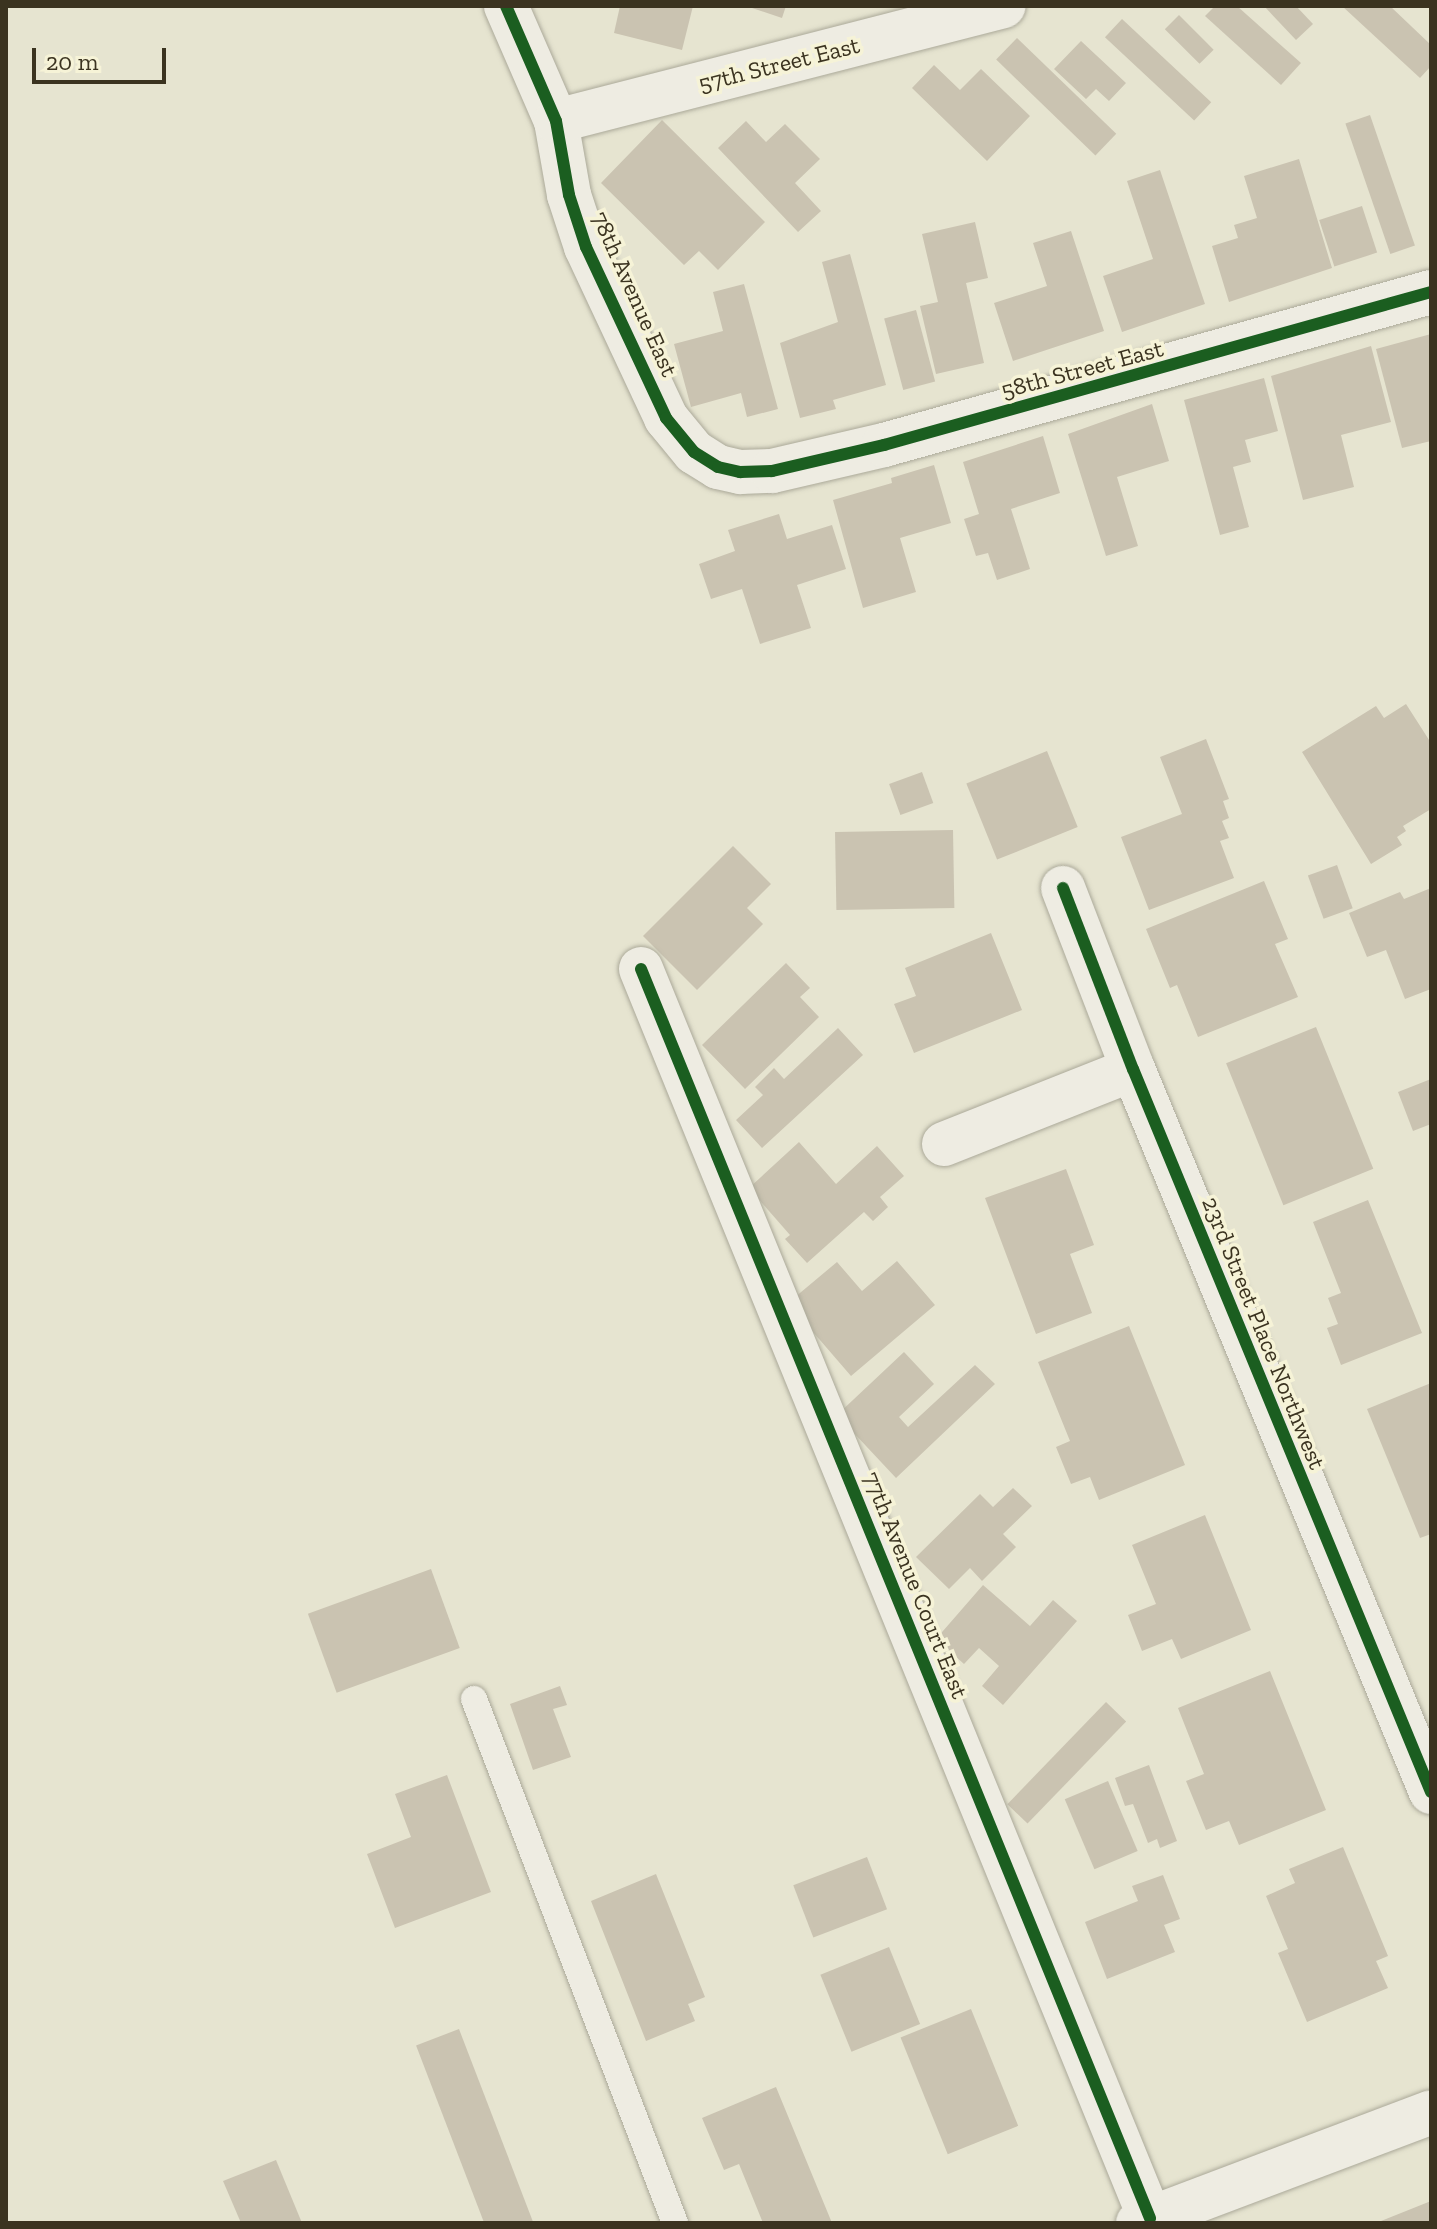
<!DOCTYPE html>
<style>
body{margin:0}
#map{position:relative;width:1437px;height:2229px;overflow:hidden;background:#e6e4d0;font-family:"Zilla Slab",serif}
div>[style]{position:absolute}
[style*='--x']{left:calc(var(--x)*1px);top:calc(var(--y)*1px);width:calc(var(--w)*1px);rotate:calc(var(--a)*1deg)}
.building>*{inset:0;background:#cac3b1;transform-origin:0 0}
.roads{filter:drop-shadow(0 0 2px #aba999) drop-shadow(0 0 2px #aba999)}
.service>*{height:26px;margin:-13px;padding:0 13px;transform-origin:13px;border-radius:13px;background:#eeece2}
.minor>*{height:44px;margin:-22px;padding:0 22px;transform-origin:22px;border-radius:22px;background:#eeece2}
.cycleway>*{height:12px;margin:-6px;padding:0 6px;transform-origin:6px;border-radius:6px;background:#1b5e20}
span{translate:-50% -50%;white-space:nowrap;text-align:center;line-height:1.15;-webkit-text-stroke:7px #f6f3d7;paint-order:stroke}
.street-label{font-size:24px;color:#3b3320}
.frame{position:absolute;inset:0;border:8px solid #3b3320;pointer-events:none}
.scale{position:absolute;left:32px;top:48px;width:134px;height:36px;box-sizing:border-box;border:4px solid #3b3320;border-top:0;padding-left:10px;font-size:24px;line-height:28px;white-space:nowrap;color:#3b3320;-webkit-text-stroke:6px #f6f3d7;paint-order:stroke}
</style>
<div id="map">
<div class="building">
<i style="clip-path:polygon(620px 6px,693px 6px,682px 50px,614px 33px)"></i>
<i style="clip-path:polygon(746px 6px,786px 6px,782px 18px)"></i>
<i style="clip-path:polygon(1215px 6px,1237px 6px,1301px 63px,1281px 85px,1205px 16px)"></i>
<i style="clip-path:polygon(1264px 6px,1296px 6px,1313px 24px,1296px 40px)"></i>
<i style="clip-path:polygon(1342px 6px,1390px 6px,1431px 45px,1431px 66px,1420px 78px)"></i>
<i style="left:1179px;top:15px;width:49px;height:20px;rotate:45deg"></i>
<i style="left:1122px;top:19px;width:122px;height:25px;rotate:43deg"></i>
<i style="left:1017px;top:38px;width:138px;height:30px;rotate:44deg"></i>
<i style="clip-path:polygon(1081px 41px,1126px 83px,1109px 101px,1096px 89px,1086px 99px,1054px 69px)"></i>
<i style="clip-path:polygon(934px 65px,960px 90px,981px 69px,1030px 116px,987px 161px,912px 88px)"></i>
<i style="left:1370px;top:115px;width:138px;height:26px;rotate:71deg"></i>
<i style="clip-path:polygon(662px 120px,765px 222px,718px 270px,699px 251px,684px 265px,601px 183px)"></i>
<i style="clip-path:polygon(746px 121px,766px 142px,785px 124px,820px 159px,795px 183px,821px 211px,798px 232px,718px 148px)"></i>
<i style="clip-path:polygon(1299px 159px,1332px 268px,1229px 302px,1212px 246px,1238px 238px,1234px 225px,1257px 218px,1244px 176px)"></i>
<i style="clip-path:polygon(1160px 170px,1205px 304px,1122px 332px,1103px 276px,1153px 259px,1127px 181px)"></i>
<i style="left:1362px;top:206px;width:49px;height:45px;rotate:72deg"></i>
<i style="clip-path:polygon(975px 222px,988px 278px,966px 283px,984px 363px,936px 374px,920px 306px,938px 302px,922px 234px)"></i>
<i style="clip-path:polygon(1071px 231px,1104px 331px,1013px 361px,994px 303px,1047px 286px,1033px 243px)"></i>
<i style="clip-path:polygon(850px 254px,886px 385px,833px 400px,836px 409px,800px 418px,780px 343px,838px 322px,822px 262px)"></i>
<i style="clip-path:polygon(744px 284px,778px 409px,747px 417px,741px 393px,691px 407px,674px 344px,723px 331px,713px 292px)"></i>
<i style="left:916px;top:310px;width:74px;height:33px;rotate:75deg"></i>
<i style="clip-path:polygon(1431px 334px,1431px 441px,1402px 448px,1376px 349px)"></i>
<i style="clip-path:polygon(1371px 346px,1391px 422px,1341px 435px,1354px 487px,1303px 500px,1271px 376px)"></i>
<i style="clip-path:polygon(1264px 378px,1278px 431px,1245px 440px,1251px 462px,1233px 467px,1249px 527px,1220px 535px,1184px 400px)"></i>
<i style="clip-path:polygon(1152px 404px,1169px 461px,1117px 477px,1138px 546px,1106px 556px,1068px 434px)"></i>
<i style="clip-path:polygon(1043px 436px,1060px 493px,1011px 509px,1030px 569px,997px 580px,988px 553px,976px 556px,964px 519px,979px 514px,963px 462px)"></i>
<i style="clip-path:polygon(934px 465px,951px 523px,900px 538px,916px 592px,863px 608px,833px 500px,892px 483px,891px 478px)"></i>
<i style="clip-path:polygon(779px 514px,787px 539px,832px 525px,846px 569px,797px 585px,811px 628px,760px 644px,742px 589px,711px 599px,699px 564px,735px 551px,728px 530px)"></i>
<i style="clip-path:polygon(1406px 704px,1431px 743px,1431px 809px,1403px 826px,1406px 831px,1397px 837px,1402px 845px,1371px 864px,1302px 752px,1376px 706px,1384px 718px)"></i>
<i style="clip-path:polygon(1206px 739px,1229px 799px,1223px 801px,1229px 818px,1222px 821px,1229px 838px,1220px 841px,1234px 878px,1149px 910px,1121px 837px,1182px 814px,1160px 757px)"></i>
<i style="left:1047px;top:751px;width:82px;height:87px;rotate:68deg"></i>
<i style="left:922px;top:772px;width:33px;height:35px;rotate:70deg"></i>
<i style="left:953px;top:830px;width:78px;height:118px;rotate:89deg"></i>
<i style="clip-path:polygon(733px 846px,771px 884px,747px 908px,763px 924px,697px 990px,643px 936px)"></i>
<i style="left:1337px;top:865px;width:46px;height:31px;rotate:70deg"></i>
<i style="clip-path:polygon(1264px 881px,1288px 939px,1275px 944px,1298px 997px,1198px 1037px,1177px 985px,1170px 988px,1146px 929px)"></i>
<i style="clip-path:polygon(1431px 888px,1431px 989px,1405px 999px,1386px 950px,1367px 957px,1349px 913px,1400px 892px,1404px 899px)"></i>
<i style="clip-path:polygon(991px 933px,1022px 1010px,914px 1053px,894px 1004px,916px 996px,905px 968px)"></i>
<i style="clip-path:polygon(786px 963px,810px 988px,800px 997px,819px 1017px,745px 1089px,702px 1045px)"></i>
<i style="left:1316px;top:1027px;width:153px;height:97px;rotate:68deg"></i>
<i style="clip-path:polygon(838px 1028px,863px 1055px,762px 1148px,736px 1120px,763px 1095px,755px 1087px,774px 1068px,784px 1079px)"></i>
<i style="clip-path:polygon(1431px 1079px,1431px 1124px,1413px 1131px,1398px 1092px)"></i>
<i style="clip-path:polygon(799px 1142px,836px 1184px,877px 1146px,904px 1176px,880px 1197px,888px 1207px,873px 1221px,864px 1212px,807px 1263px,785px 1239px,790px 1235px,749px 1188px)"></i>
<i style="clip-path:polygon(1066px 1169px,1094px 1245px,1070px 1254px,1092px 1313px,1036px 1334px,985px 1198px)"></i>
<i style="clip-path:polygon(1368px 1200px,1422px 1333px,1341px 1365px,1327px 1328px,1338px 1324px,1328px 1298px,1341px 1293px,1313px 1222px)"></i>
<i style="clip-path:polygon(897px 1261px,935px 1305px,851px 1376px,788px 1303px,837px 1262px,862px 1291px)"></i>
<i style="clip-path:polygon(1129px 1326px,1185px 1465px,1099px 1500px,1090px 1477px,1071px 1484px,1056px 1447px,1070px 1441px,1038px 1362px)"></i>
<i style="clip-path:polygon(904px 1352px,934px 1384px,899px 1417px,908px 1427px,975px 1365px,995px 1384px,896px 1478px,837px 1415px)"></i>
<i style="clip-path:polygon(1431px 1383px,1431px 1534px,1420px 1538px,1367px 1409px)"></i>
<i style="clip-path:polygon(1013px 1488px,1032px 1506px,1003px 1534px,1016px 1547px,982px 1581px,970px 1568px,949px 1589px,916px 1557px,980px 1494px,993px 1507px)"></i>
<i style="clip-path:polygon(1205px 1515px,1251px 1630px,1181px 1659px,1172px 1639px,1142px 1651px,1128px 1615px,1156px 1604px,1132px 1545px)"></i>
<i style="left:431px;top:1569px;width:84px;height:131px;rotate:70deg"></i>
<i style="clip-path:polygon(983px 1585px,1030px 1626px,1053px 1600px,1077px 1621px,1003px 1705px,982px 1686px,999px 1666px,979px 1648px,964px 1664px,936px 1639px)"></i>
<i style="clip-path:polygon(1270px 1671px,1326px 1810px,1239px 1845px,1229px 1821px,1206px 1830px,1186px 1781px,1204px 1774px,1178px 1708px)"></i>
<i style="clip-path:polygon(560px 1686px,567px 1705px,553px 1709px,571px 1757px,533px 1770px,510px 1704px)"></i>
<i style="left:1106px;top:1702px;width:28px;height:142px;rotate:44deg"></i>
<i style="clip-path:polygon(1149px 1765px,1177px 1841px,1160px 1848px,1157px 1839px,1148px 1843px,1133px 1804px,1125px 1806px,1115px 1778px)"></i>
<i style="clip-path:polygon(447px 1775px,491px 1892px,395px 1928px,367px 1854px,411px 1837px,395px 1794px)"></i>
<i style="left:1108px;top:1781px;width:76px;height:47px;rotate:67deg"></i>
<i style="clip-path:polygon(1343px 1847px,1388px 1956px,1376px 1961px,1388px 1988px,1307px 2022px,1278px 1953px,1288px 1949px,1266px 1896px,1295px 1883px,1289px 1869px)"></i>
<i style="left:867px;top:1857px;width:56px;height:79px;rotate:69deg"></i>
<i style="clip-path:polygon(656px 1874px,705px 1997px,688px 2004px,695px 2021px,646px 2041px,591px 1901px)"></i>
<i style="clip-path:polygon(1163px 1875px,1180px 1919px,1164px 1925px,1175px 1952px,1107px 1979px,1085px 1922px,1138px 1901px,1132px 1886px)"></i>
<i style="left:889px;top:1947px;width:83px;height:74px;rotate:68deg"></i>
<i style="left:971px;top:2009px;width:126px;height:76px;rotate:68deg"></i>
<i style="left:459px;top:2029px;width:208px;height:46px;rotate:69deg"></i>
<i style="clip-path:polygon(776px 2087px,832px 2223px,763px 2223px,739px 2164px,724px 2170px,702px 2118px)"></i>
<i style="clip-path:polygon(276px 2160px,302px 2223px,241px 2223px,223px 2181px)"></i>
<i style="clip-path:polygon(1431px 2201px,1431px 2223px,1376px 2223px)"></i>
</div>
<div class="roads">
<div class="service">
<i style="--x:474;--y:1699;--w:561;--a:69.01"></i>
</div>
<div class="minor">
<i style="--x:506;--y:6;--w:125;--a:66.5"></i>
<i style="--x:556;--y:121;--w:75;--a:80"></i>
<i style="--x:569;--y:195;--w:55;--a:71.9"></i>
<i style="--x:586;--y:247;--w:189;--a:64.9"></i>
<i style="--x:666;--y:418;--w:44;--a:50.5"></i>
<i style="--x:694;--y:452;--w:28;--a:32"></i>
<i style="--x:718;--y:467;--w:23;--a:13"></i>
<i style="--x:740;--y:472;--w:32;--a:-2"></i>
<i style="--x:772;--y:471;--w:115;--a:-13.1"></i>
<i style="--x:884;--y:445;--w:568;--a:-15.63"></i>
<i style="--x:556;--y:121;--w:462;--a:-14.4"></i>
<i style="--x:1063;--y:888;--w:194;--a:68.9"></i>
<i style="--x:1133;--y:1069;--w:782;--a:67.6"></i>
<i style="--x:641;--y:969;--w:1349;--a:67.83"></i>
<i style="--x:944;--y:1144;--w:203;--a:-21.6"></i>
<i style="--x:1138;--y:2223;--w:313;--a:-20.7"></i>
</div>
</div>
<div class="cycleway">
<i style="--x:506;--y:6;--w:125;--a:66.5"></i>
<i style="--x:556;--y:121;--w:75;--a:80"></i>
<i style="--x:569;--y:195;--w:55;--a:71.9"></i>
<i style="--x:586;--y:247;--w:189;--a:64.9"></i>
<i style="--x:666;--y:418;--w:44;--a:50.5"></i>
<i style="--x:694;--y:452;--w:28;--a:32"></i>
<i style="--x:718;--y:467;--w:23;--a:13"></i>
<i style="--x:740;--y:472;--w:32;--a:-2"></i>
<i style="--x:772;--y:471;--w:115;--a:-13.1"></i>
<i style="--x:884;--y:445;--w:568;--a:-15.63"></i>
<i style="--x:1063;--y:888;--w:194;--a:68.9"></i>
<i style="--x:1133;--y:1069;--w:782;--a:67.6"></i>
<i style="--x:641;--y:969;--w:1349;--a:67.83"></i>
</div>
<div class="street-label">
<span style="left:779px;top:64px;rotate:-14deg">57th Street East</span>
<span style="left:635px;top:294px;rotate:66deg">78th Avenue East</span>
<span style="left:1082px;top:369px;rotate:-15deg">58th Street East</span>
<span style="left:1264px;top:1333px;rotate:68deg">23rd Street Place Northwest</span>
<span style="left:916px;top:1585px;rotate:68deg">77th Avenue Court East</span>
</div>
<div class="frame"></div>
<div class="scale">20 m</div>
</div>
